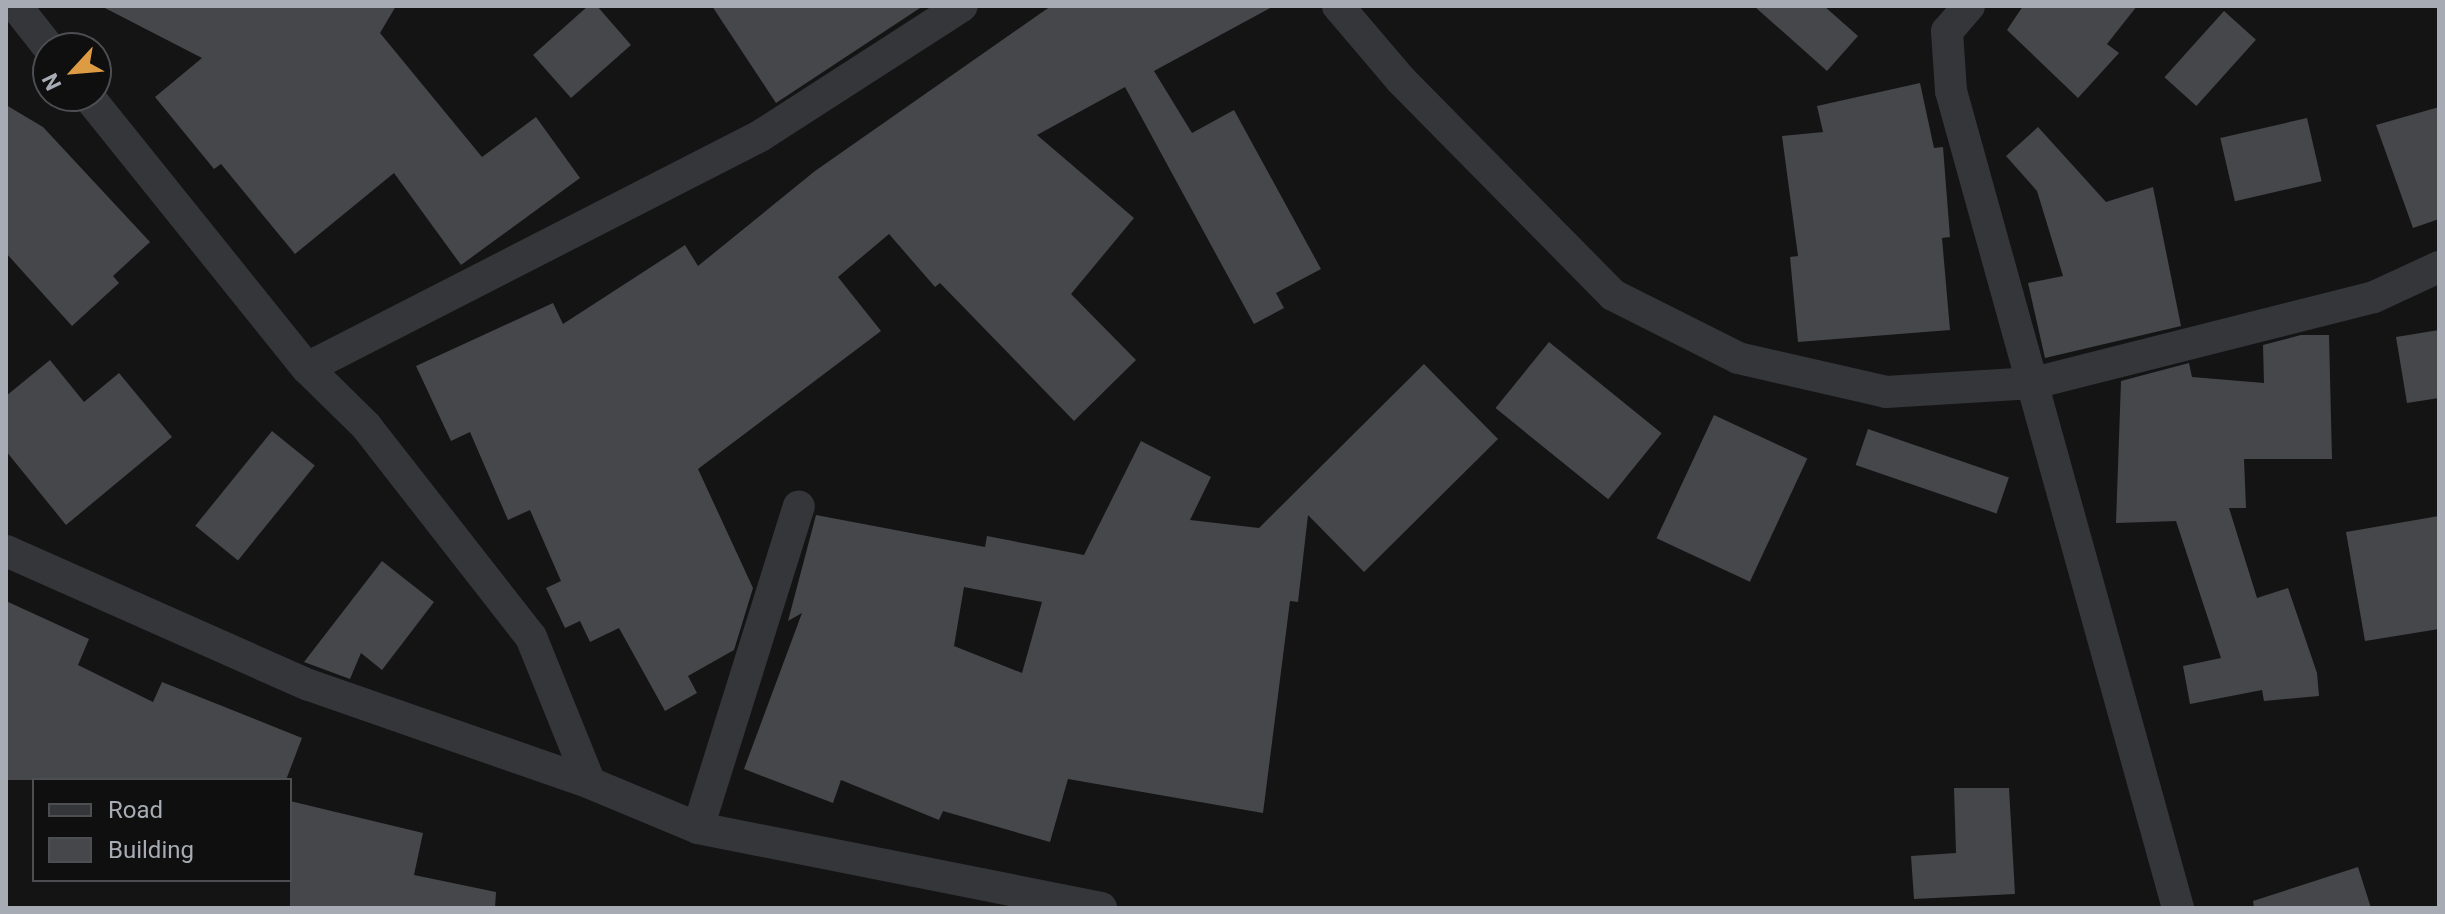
<!DOCTYPE html>
<style>
body{margin:0}
#map{position:relative;width:2445px;height:914px;overflow:hidden;background:#141415;font-family:Roboto,sans-serif}
div>[style]{position:absolute}
[style*='--x']{left:calc(var(--x)*1px);top:calc(var(--y)*1px);width:calc(var(--w)*1px);rotate:calc(var(--a)*1deg)}
.building>*{inset:0;background:#46474a;transform-origin:0 0}
.minor>*{height:32px;margin:-16px;padding:0 16px;transform-origin:16px;border-radius:16px;background:#35363a}
span{translate:-50% -50%;white-space:nowrap;text-align:center;line-height:1.15;-webkit-text-stroke:6px #0f0f10;paint-order:stroke}
.frame{position:absolute;inset:0;border:8px solid #a7acb4;pointer-events:none}
.legend{position:absolute;left:32px;top:778px;width:260px;height:104px;box-sizing:border-box;background:#0f0f10;border:2px solid #4c4e52;margin:0;padding:10px 14px;list-style:none;font-size:24px;color:#a7acb4}
.legend li{display:flex;align-items:center;gap:16px;height:40px}
.legend b{width:40px;border:2px solid #4c4e52}
.north{position:absolute;left:32px;top:32px;width:80px;height:80px;box-sizing:border-box;background:#0f0f10;border:2px solid #4c4e52;border-radius:50%;rotate:244deg;font-size:22px;font-weight:700;line-height:32px;text-align:center;color:#a7acb4}
.north::after{content:'';display:block;margin:auto;width:28px;height:36px;background:#dd9b44;clip-path:polygon(50% 0,100% 100%,50% 72%,0 100%)}
</style>
<div id="map">
<div class="building">
<i style="clip-path:polygon(101px 6px,396px 6px,380px 33px,482px 157px,536px 117px,580px 178px,461px 265px,394px 173px,295px 254px,221px 164px,214px 169px,155px 97px,202px 58px)"></i>
<i style="clip-path:polygon(588px 6px,597px 6px,631px 45px,571px 98px,533px 55px)"></i>
<i style="clip-path:polygon(712px 6px,923px 6px,776px 103px)"></i>
<i style="clip-path:polygon(1051px 6px,1274px 6px,1154px 71px,1192px 133px,1234px 110px,1321px 269px,1276px 293px,1284px 308px,1254px 324px,1125px 87px,1037px 135px,1134px 218px,1071px 294px,1136px 360px,1074px 421px,940px 283px,935px 287px,889px 234px,838px 277px,881px 331px,698px 469px,753px 588px,734px 650px,688px 676px,697px 693px,665px 711px,619px 628px,590px 642px,580px 621px,565px 628px,546px 588px,561px 581px,530px 510px,508px 520px,470px 432px,451px 441px,416px 366px,553px 303px,563px 324px,685px 245px,698px 266px,815px 171px)"></i>
<i style="clip-path:polygon(1754px 6px,1824px 6px,1858px 36px,1827px 71px)"></i>
<i style="clip-path:polygon(2023px 6px,2137px 6px,2107px 44px,2119px 53px,2078px 98px,2007px 30px)"></i>
<i style="left:2224px;top:11px;width:43px;height:89px;rotate:42deg"></i>
<i style="clip-path:polygon(1920px 83px,1934px 148px,1943px 147px,1950px 237px,1942px 238px,1950px 330px,1798px 342px,1790px 257px,1798px 256px,1782px 136px,1823px 132px,1817px 106px)"></i>
<i style="clip-path:polygon(6px 105px,43px 127px,150px 242px,113px 276px,119px 283px,72px 326px,6px 253px)"></i>
<i style="clip-path:polygon(2439px 107px,2439px 219px,2413px 228px,2376px 125px)"></i>
<i style="left:2307px;top:118px;width:65px;height:89px;rotate:77deg"></i>
<i style="clip-path:polygon(2038px 127px,2106px 202px,2153px 187px,2181px 326px,2045px 358px,2028px 283px,2063px 276px,2037px 191px,2006px 156px)"></i>
<i style="clip-path:polygon(2439px 330px,2439px 398px,2407px 403px,2396px 337px)"></i>
<i style="clip-path:polygon(2301px 335px,2329px 335px,2332px 459px,2244px 459px,2246px 508px,2229px 508px,2257px 598px,2288px 588px,2317px 673px,2319px 696px,2264px 701px,2262px 690px,2190px 704px,2183px 666px,2221px 658px,2176px 521px,2116px 523px,2121px 381px,2189px 363px,2192px 377px,2264px 383px,2263px 345px)"></i>
<i style="left:1549px;top:342px;width:145px;height:85px;rotate:39deg"></i>
<i style="clip-path:polygon(50px 360px,84px 402px,119px 373px,172px 437px,66px 525px,6px 451px,6px 396px)"></i>
<i style="clip-path:polygon(evenodd,1424px 364px,1498px 439px,1364px 572px,1308px 515px,1298px 602px,1290px 601px,1263px 813px,1068px 779px,1050px 842px,943px 811px,939px 820px,841px 780px,833px 803px,744px 769px,802px 613px,788px 621px,816px 515px,985px 547px,987px 536px,1084px 555px,1141px 441px,1211px 477px,1190px 520px,1259px 528px,1424px 364px,964px 587px,1042px 602px,1022px 673px,954px 646px,964px 587px)"></i>
<i style="left:1714px;top:415px;width:103px;height:136px;rotate:25deg"></i>
<i style="left:1868px;top:429px;width:149px;height:38px;rotate:19deg"></i>
<i style="left:272px;top:431px;width:55px;height:122px;rotate:39deg"></i>
<i style="clip-path:polygon(2439px 516px,2439px 629px,2365px 641px,2346px 532px)"></i>
<i style="clip-path:polygon(382px 561px,434px 602px,382px 670px,361px 653px,350px 679px,304px 662px)"></i>
<i style="clip-path:polygon(6px 601px,89px 639px,78px 665px,153px 702px,162px 682px,302px 738px,286px 780px,6px 780px)"></i>
<i style="clip-path:polygon(1954px 788px,2009px 788px,2015px 894px,1914px 899px,1911px 856px,1956px 853px)"></i>
<i style="clip-path:polygon(290px 801px,423px 833px,414px 875px,496px 892px,495px 908px,290px 908px)"></i>
<i style="clip-path:polygon(2358px 867px,2371px 908px,2254px 908px,2253px 901px)"></i>
</div>
<div class="minor">
<i style="--x:16;--y:6;--w:53;--a:51.8"></i>
<i style="--x:1338;--y:6;--w:97;--a:49.6"></i>
<i style="--x:1401;--y:80;--w:302;--a:45.4"></i>
<i style="--x:1613;--y:295;--w:140;--a:26.7"></i>
<i style="--x:1738;--y:358;--w:152;--a:12.9"></i>
<i style="--x:1886;--y:392;--w:148;--a:-3.5"></i>
<i style="--x:2034;--y:383;--w:351;--a:-14.2"></i>
<i style="--x:2374;--y:297;--w:72;--a:-24.8"></i>
<i style="--x:1969;--y:6;--w:33;--a:131"></i>
<i style="--x:1947;--y:31;--w:60;--a:86.2"></i>
<i style="--x:1951;--y:91;--w:848;--a:74.47"></i>
<i style="--x:88;--y:96;--w:349;--a:51.2"></i>
<i style="--x:307;--y:368;--w:83;--a:44.5"></i>
<i style="--x:366;--y:426;--w:268;--a:52"></i>
<i style="--x:531;--y:637;--w:157;--a:68"></i>
<i style="--x:307;--y:368;--w:509;--a:-27.12"></i>
<i style="--x:760;--y:136;--w:240;--a:-32.8"></i>
<i style="--x:6;--y:551;--w:331;--a:23.9"></i>
<i style="--x:309;--y:685;--w:298;--a:19.2"></i>
<i style="--x:590;--y:783;--w:117;--a:22.6"></i>
<i style="--x:698;--y:828;--w:411;--a:11.2"></i>
<i style="--x:698;--y:828;--w:337;--a:-72.6"></i>
</div>
<div class="frame"></div>
<ul class="legend">
<li><b style="height:10px;background:#35363a"></b>Road</li>
<li><b style="height:22px;background:#46474a"></b>Building</li>
</ul>
<div class="north">N</div>
</div>
